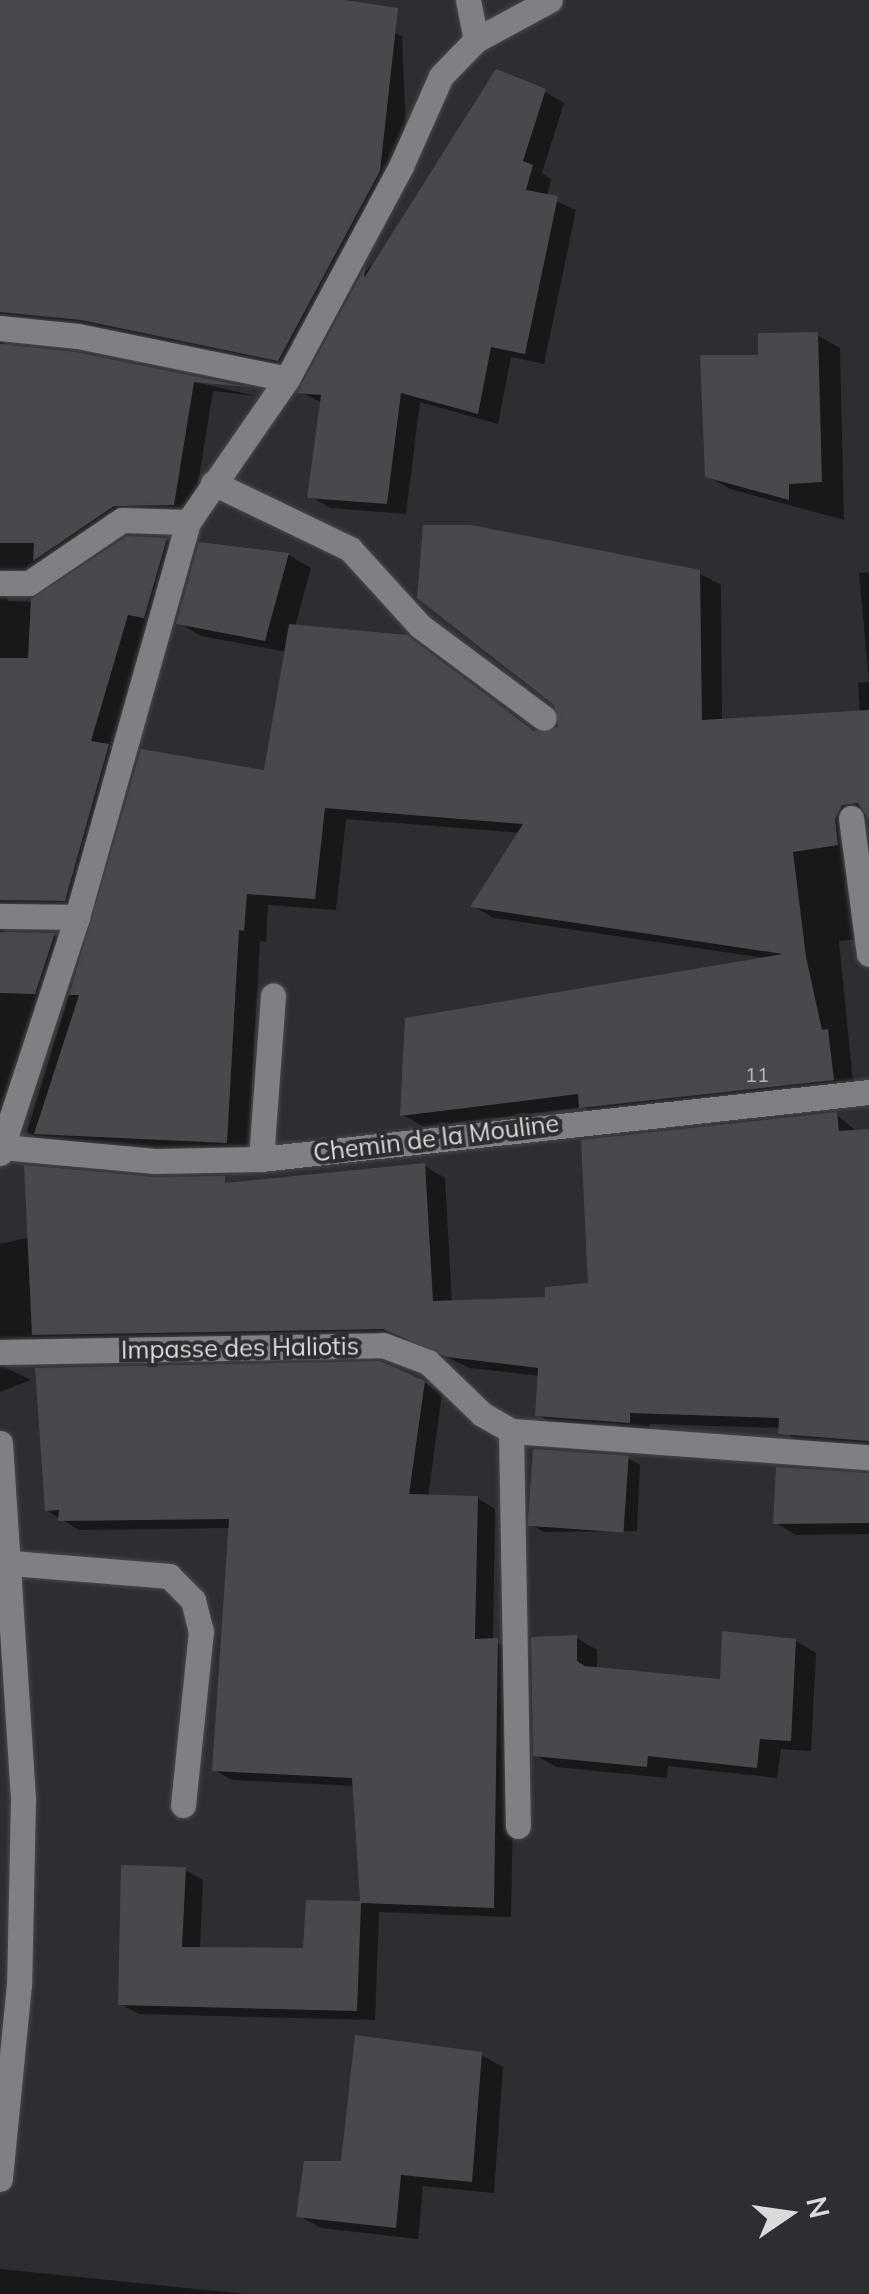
<!DOCTYPE html>
<style>
body{margin:0}
#map{position:relative;width:869px;height:2294px;overflow:hidden;background:#2d2e31;font-family:Mulish,sans-serif}
div>[style]{position:absolute}
[style*='--x']{left:calc(var(--x)*1px);top:calc(var(--y)*1px);width:calc(var(--w)*1px);rotate:calc(var(--a)*1deg)}
.shadow>*{inset:0;background:#0007}
.building>*{inset:0;background:#48494c;transform-origin:0 0}
.roads{filter:drop-shadow(0 0 2px #48494c) drop-shadow(0 0 2px #48494c)}
.lane>*{height:25px;margin:-12.5px;padding:0 12.5px;transform-origin:12.5px;border-radius:12.5px;background:#7f8083}
.street>*{height:25px;margin:-12.5px;padding:0 12.5px;transform-origin:12.5px;border-radius:12.5px;background:#7f8083}
span{translate:-50% -50%;white-space:nowrap;text-align:center;line-height:1.15;-webkit-text-stroke:8px #2d2e31;paint-order:stroke}
.number-label{font-size:20px;color:#b5b6b8}
.number-label span{-webkit-text-stroke-width:0}
.street-label{font-size:25px;color:#d9dadc}
.north{position:absolute;left:739px;top:2164px;width:100px;height:100px;-webkit-text-stroke:8px #2d2e31;paint-order:stroke;rotate:77deg;font-size:28px;font-weight:700;line-height:40px;text-align:center;color:#d9dadc}
.north::after{content:'';display:block;margin:auto;width:35px;height:45px;background:#d9dadc;clip-path:polygon(50% 0,100% 100%,50% 72%,0 100%)}
</style>
<div id="map">
<div class="shadow">
<i style="clip-path:polygon(0 0,328px 0,402px 36px,406px 132px,298px 370px,5px 330px,4px 347px,75px 355px,256px 396px,213px 391px,193px 515px,134px 516px,4px 587px,8px 601px,31px 602px,127px 539px,166px 540px,185px 551px,147px 625px,111px 748px,127px 757px,84px 910px,1px 927px,8px 935px,54px 935px,73px 946px,0 1161px)"></i>
<i style="clip-path:polygon(545px 92px,564px 103px,542px 173px,551px 179px,547px 197px,576px 210px,544px 364px,511px 357px,498px 424px,420px 402px,406px 514px,330px 508px,310px 496px,322px 403px,301px 392px,366px 271px)"></i>
<i style="clip-path:polygon(817px 335px,840px 348px,844px 520px,730px 489px,708px 476px,760px 357px)"></i>
<i style="clip-path:polygon(201px 545px,289px 555px,311px 568px,295px 627px,406px 638px,538px 733px,560px 729px,699px 573px,721px 585px,722px 721px,860px 713px,858px 683px,869px 682px,859px 573px,869px 572px,869px 816px,862px 817px,869px 938px,839px 941px,854px 1091px,603px 1118px,583px 1107px,424px 1127px,403px 1115px,764px 958px,494px 918px,473px 906px,521px 833px,346px 819px,336px 910px,268px 905px,266px 942px,260px 941px,248px 1154px,48px 1144px,27px 1132px,143px 752px,266px 773px,287px 652px,201px 636px,179px 623px)"></i>
<i style="clip-path:polygon(836px 1114px,857px 1132px,869px 1132px,869px 1451px,801px 1445px,781px 1428px,650px 1424px,650px 1434px,558px 1427px,538px 1415px,540px 1376px,470px 1368px,411px 1340px,21px 1346px,6px 1355px,6px 1368px,31px 1380px,0 1392px,0 1244px,287px 1180px,425px 1166px,445px 1178px,452px 1303px,548px 1300px,591px 1285px)"></i>
<i style="clip-path:polygon(418px 1378px,442px 1394px,428px 1497px,477px 1498px,495px 1509px,493px 1641px,516px 1651px,511px 1917px,379px 1912px,375px 2020px,139px 2014px,120px 2004px,185px 1870px,203px 1880px,200px 1950px,306px 1951px,308px 1902px,362px 1904px,355px 1786px,232px 1780px,214px 1770px,231px 1528px,79px 1530px,46px 1510px)"></i>
<i style="clip-path:polygon(628px 1458px,640px 1465px,637px 1531px,544px 1532px,532px 1525px)"></i>
<i style="clip-path:polygon(869px 1474px,869px 1534px,796px 1535px,776px 1523px)"></i>
<i style="clip-path:polygon(577px 1638px,597px 1650px,597px 1670px,722px 1682px,796px 1641px,816px 1653px,811px 1751px,781px 1749px,777px 1778px,668px 1766px,667px 1778px,556px 1767px,536px 1755px)"></i>
<i style="clip-path:polygon(481px 2055px,503px 2067px,494px 2193px,423px 2186px,418px 2239px,321px 2228px,299px 2216px,344px 2164px)"></i>
<i style="clip-path:polygon(0 2269px,246px 2294px,0 2294px)"></i>
</div>
<div class="building">
<i style="clip-path:polygon(0 0,344px 0,398px 8px,380px 171px,278px 361px,81px 320px,0 312px)"></i>
<i style="clip-path:polygon(496px 69px,546px 89px,523px 161px,533px 165px,526px 190px,558px 196px,525px 354px,491px 347px,478px 414px,401px 393px,387px 504px,307px 498px,321px 395px,297px 393px,365px 267px,364px 278px)"></i>
<i style="clip-path:polygon(818px 332px,822px 482px,789px 484px,789px 500px,705px 477px,700px 355px,758px 355px,758px 333px)"></i>
<i style="clip-path:polygon(0 344px,76px 352px,247px 387px,194px 382px,174px 505px,114px 506px,33px 561px,34px 543px,0 543px)"></i>
<i style="clip-path:polygon(423px 525px,471px 525px,700px 570px,702px 720px,869px 710px,869px 820px,858px 803px,842px 805px,835px 819px,838px 845px,793px 852px,806px 957px,822px 1030px,828px 1029px,834px 1080px,579px 1108px,578px 1094px,400px 1116px,405px 1018px,783px 954px,470px 907px,523px 824px,325px 808px,315px 899px,247px 894px,244px 931px,239px 930px,227px 1143px,34px 1134px,79px 995px,69px 995px,141px 749px,264px 770px,289px 624px,407px 635px,534px 731px,558px 727px,554px 705px,417px 598px)"></i>
<i style="clip-path:polygon(127px 536px,167px 538px,144px 618px,128px 615px,91px 741px,109px 744px,65px 901px,0 900px,0 658px,28px 658px,31px 599px)"></i>
<i style="clip-path:polygon(199px 542px,289px 553px,265px 641px,176px 624px)"></i>
<i style="clip-path:polygon(0 932px,55px 933px,35px 994px,0 993px)"></i>
<i style="clip-path:polygon(837px 1112px,839px 1131px,869px 1129px,869px 1441px,778px 1434px,779px 1418px,630px 1413px,630px 1423px,535px 1416px,538px 1368px,447px 1357px,383px 1329px,32px 1335px,24px 1165px,154px 1177px,225px 1176px,225px 1183px,425px 1163px,433px 1301px,545px 1297px,545px 1287px,588px 1283px,581px 1140px)"></i>
<i style="clip-path:polygon(380px 1361px,425px 1381px,409px 1494px,478px 1496px,475px 1639px,498px 1638px,494px 1908px,361px 1903px,357px 2011px,118px 2005px,121px 1865px,186px 1867px,182px 1947px,303px 1948px,306px 1900px,360px 1901px,352px 1778px,212px 1771px,229px 1519px,58px 1521px,59px 1510px,45px 1511px,35px 1368px)"></i>
<i style="left:533px;top:1449px;width:96px;height:77px;rotate:4deg"></i>
<i style="clip-path:polygon(776px 1467px,869px 1473px,869px 1523px,773px 1524px)"></i>
<i style="clip-path:polygon(722px 1631px,796px 1639px,791px 1741px,760px 1739px,757px 1768px,648px 1756px,647px 1767px,533px 1756px,531px 1637px,577px 1635px,577px 1661px,585px 1666px,720px 1679px)"></i>
<i style="clip-path:polygon(355px 2035px,482px 2052px,472px 2182px,401px 2175px,396px 2228px,296px 2217px,304px 2161px,341px 2161px)"></i>
</div>
<div class="roads">
<div class="lane">
<i style="--x:261;--y:1159;--w:164;--a:-85.8"></i>
<i style="--x:11;--y:1563;--w:159;--a:4.7"></i>
<i style="--x:169;--y:1576;--w:34;--a:45"></i>
<i style="--x:193;--y:1600;--w:32;--a:76"></i>
<i style="--x:201;--y:1631;--w:175;--a:95.9"></i>
</div>
<div class="street">
<i style="--x:468;--y:0;--w:41;--a:78.7"></i>
<i style="--x:0;--y:328;--w:78;--a:5.9"></i>
<i style="--x:78;--y:336;--w:213;--a:11.6"></i>
<i style="--x:213;--y:483;--w:152;--a:25.7"></i>
<i style="--x:350;--y:549;--w:104;--a:47.7"></i>
<i style="--x:420;--y:626;--w:154;--a:36.6"></i>
<i style="--x:0;--y:583;--w:29;--a:0"></i>
<i style="--x:29;--y:583;--w:112;--a:-34.1"></i>
<i style="--x:122;--y:520;--w:66;--a:1.7"></i>
<i style="--x:851;--y:818;--w:137;--a:82.5"></i>
<i style="--x:0;--y:916;--w:77;--a:0.7"></i>
<i style="--x:2;--y:1147;--w:154;--a:5.2"></i>
<i style="--x:155;--y:1161;--w:106;--a:-1.1"></i>
<i style="--x:261;--y:1159;--w:612;--a:-6.29"></i>
<i style="--x:0;--y:1153;--w:248;--a:-71.9"></i>
<i style="--x:77;--y:917;--w:410;--a:-74.3"></i>
<i style="--x:188;--y:522;--w:174;--a:-55.3"></i>
<i style="--x:287;--y:379;--w:242;--a:-61.8"></i>
<i style="--x:401;--y:166;--w:98;--a:-66"></i>
<i style="--x:441;--y:76;--w:50;--a:-45.8"></i>
<i style="--x:476;--y:40;--w:84;--a:-28.4"></i>
<i style="--x:0;--y:1352;--w:383;--a:-1"></i>
<i style="--x:383;--y:1345;--w:48;--a:20.7"></i>
<i style="--x:428;--y:1362;--w:75;--a:43.9"></i>
<i style="--x:482;--y:1414;--w:34;--a:30"></i>
<i style="--x:511;--y:1431;--w:359;--a:4.2"></i>
<i style="--x:511;--y:1431;--w:395;--a:89"></i>
<i style="--x:0;--y:1443;--w:357;--a:86.3"></i>
<i style="--x:23;--y:1799;--w:185;--a:91.2"></i>
<i style="--x:19;--y:1984;--w:196;--a:95.6"></i>
</div>
</div>
<div class="number-label">
<span style="left:757px;top:1074px">11</span>
</div>
<div class="street-label">
<span style="left:436px;top:1138px;rotate:-7deg">Chemin de la Mouline</span>
<span style="left:240px;top:1348px;rotate:-1deg">Impasse des Haliotis</span>
</div>
<div class="north">N</div>
</div>
